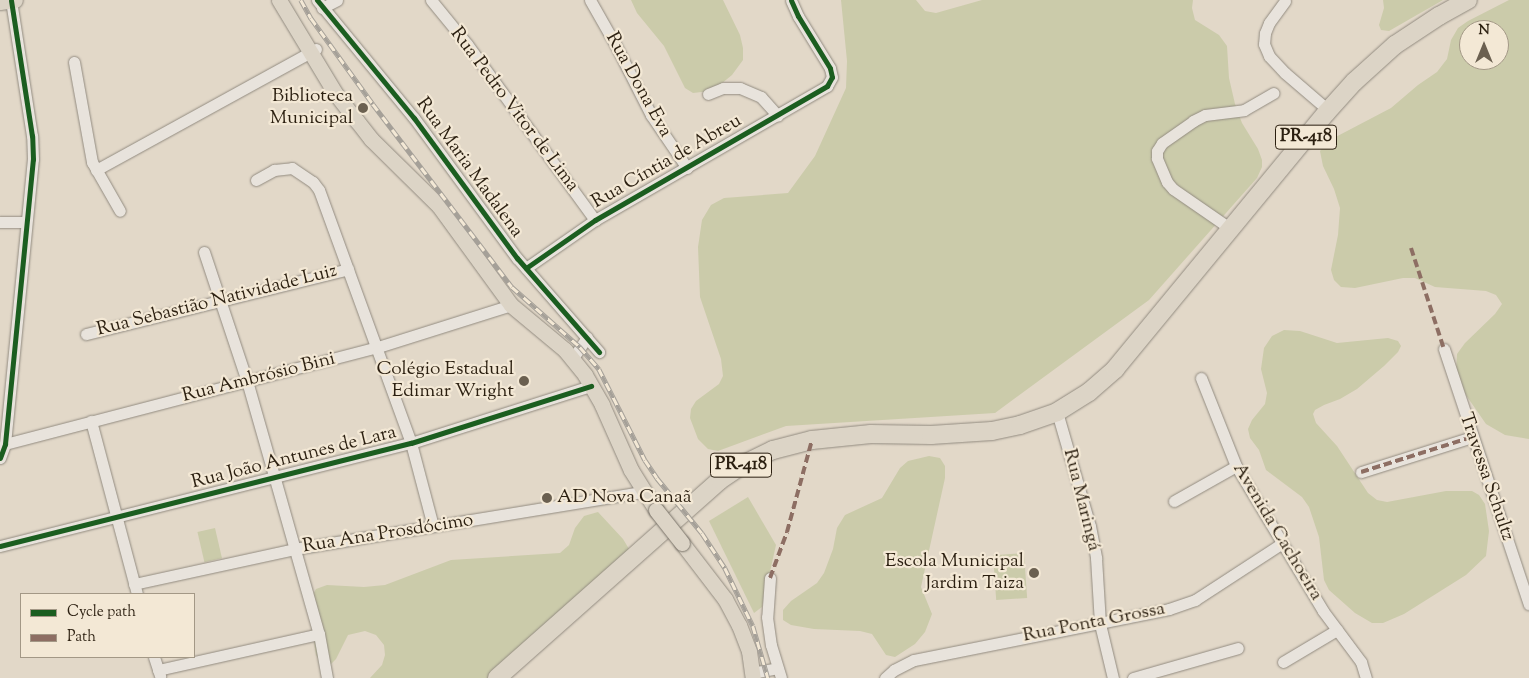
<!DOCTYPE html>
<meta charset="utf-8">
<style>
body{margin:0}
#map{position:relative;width:1529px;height:678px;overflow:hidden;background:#e2d8c8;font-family:"Sorts Mill Goudy",serif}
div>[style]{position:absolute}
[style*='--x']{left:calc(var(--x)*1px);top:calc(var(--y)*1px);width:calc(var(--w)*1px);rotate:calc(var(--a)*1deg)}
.green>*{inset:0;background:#cbcbaa;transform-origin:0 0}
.roads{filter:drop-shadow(0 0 1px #928b80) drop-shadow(0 0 1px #928b80)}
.minor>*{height:11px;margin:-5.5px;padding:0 5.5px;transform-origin:5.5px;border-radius:5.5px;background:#e8e3dc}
.major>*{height:15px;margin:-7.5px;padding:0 7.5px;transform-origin:7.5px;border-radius:7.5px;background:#dcd4c6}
.highway>*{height:18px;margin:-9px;padding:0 9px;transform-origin:9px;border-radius:9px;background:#dcd4c6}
.rail>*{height:4.5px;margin-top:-2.25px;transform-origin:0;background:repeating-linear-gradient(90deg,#f3e8d5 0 8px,#a5a098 0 16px);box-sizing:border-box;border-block:1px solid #a5a098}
.bridges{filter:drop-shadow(0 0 1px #787268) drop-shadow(0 0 1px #787268)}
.major-bridge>*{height:15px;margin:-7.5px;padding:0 7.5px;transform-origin:7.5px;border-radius:7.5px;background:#dcd4c6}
.quiet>*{height:4px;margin-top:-2px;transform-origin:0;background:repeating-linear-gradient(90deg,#8d6e63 0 8px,transparent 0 12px)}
.cycleway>*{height:5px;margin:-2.5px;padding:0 2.5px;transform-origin:2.5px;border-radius:2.5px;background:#1b5e20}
.dots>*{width:14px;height:14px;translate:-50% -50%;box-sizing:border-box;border:2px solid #f3e8d5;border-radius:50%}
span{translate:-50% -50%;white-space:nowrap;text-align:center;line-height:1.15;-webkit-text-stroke:4.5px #f3e8d5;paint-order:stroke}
.shield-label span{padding:1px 4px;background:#f3e8d5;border:1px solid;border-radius:4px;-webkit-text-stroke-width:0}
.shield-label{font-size:18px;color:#2b1f10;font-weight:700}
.street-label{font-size:19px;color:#2b1f10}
.poi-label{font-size:19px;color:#2b1f10}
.right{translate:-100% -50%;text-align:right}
.left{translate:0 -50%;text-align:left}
.legend{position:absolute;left:20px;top:593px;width:175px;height:65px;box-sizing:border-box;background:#f3e8d5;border:1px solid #a39886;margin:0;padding:6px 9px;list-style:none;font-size:15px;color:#2b1f10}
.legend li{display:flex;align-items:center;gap:10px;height:25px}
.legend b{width:25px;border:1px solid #a39886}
.north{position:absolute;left:1459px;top:20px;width:50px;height:50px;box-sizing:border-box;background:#f3e8d5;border:1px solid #a39886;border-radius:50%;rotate:0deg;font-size:14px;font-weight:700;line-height:20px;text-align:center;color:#2b1f10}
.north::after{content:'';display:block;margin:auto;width:18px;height:22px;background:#6b6050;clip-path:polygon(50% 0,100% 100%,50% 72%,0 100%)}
</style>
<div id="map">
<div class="green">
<i style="clip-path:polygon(631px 0,723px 0,740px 35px,743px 48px,743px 60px,732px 75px,721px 84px,710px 91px,693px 93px,685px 88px,664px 46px,637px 13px)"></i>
<i style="clip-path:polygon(841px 0,916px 0,925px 11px,936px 13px,982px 0,1193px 0,1192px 8px,1195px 20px,1219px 35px,1227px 46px,1229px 78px,1235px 104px,1242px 123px,1258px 149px,1262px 160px,1262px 167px,1257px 178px,1149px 300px,995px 413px,786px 426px,718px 451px,708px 449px,698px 439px,690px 418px,691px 409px,696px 401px,719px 384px,723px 376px,721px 359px,700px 297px,698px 247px,702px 220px,711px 205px,724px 198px,788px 193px,815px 156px,846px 88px,847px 61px)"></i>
<i style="clip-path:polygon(1383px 0,1443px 0,1389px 31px,1381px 30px,1379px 25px,1384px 8px)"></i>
<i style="clip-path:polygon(evenodd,1509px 0,1529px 0,1529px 439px,1505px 435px,1486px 424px,1459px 385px,1456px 373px,1457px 354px,1465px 343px,1495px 314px,1502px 304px,1496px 295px,1486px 291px,1435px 287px,1415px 278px,1403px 278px,1355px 288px,1341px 287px,1334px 280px,1331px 270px,1338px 235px,1340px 208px,1334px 189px,1323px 166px,1320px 151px,1328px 141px,1391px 108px,1418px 85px,1437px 72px,1447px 59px,1451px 40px,1458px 28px,1468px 21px,1509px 0,1469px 30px,1499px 30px,1499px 60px,1469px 60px,1469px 30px)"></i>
<i style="clip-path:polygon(1284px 330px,1300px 331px,1337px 343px,1388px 338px,1398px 341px,1401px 346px,1398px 352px,1384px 366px,1357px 389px,1340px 399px,1324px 405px,1315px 410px,1313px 414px,1316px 423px,1337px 446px,1368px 493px,1377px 500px,1387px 502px,1446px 491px,1472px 491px,1479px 495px,1485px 504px,1489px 531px,1486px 556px,1466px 575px,1404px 614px,1383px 623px,1372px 623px,1355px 613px,1329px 590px,1324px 580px,1319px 537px,1309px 507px,1302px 497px,1266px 470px,1259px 450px,1250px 438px,1248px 429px,1252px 420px,1265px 404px,1267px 393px,1261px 369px,1264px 348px,1272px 336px)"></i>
<i style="clip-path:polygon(929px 456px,940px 458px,945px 466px,945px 478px,921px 587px,932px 614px,925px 632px,915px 644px,895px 657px,886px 655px,872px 634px,860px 631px,814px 629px,791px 625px,783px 620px,783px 610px,791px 601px,817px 583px,824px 573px,833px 549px,837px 528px,845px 515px,882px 498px,900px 468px,908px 461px)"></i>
<i style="clip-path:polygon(748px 497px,776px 545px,762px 607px,754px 613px,709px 521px)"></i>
<i style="clip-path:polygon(598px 512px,623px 539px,629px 549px,630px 558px,497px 678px,370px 678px,382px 665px,385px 655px,384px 645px,376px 635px,365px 631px,348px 635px,336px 659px,329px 666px,322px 665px,316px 655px,309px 611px,310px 600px,316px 589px,327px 585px,364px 587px,385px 585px,451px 560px,560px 553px,569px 545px,575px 528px,584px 516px)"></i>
<i style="left:215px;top:528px;width:31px;height:18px;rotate:77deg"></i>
<i style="left:1024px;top:553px;width:45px;height:31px;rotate:86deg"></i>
</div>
<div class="roads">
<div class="minor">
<i style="--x:317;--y:0;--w:153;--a:50.6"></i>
<i style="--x:414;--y:118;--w:174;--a:53.7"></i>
<i style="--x:517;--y:258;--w:125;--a:48.9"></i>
<i style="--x:431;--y:0;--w:57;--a:50.7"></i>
<i style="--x:467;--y:44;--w:218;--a:54"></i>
<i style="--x:590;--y:0;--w:51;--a:60.4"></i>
<i style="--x:615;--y:44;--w:80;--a:63.1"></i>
<i style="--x:651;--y:115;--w:64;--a:55.8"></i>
<i style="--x:1285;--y:1;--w:27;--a:126"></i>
<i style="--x:1269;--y:23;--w:11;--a:112"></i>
<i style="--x:1265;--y:33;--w:11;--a:95"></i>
<i style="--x:1264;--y:44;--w:13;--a:67"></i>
<i style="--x:1269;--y:56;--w:23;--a:47"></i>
<i style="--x:1285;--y:73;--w:57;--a:40.7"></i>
<i style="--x:322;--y:8;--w:17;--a:-28"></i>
<i style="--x:74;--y:62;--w:102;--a:79.8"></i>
<i style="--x:92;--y:162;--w:56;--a:60.3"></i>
<i style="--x:708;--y:94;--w:16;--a:-22"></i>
<i style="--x:723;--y:88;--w:17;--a:0"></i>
<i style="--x:740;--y:88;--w:23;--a:23"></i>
<i style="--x:761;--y:97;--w:25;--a:48"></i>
<i style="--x:96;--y:170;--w:251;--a:-28.8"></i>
<i style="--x:256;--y:180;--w:21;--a:-29"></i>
<i style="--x:274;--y:170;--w:18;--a:-6"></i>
<i style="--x:292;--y:168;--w:25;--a:34"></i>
<i style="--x:313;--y:182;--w:10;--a:53"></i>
<i style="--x:319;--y:190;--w:269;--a:70"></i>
<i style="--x:411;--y:443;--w:86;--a:75.2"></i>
<i style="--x:0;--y:222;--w:26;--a:0"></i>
<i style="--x:1231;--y:229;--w:70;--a:-145.4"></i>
<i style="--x:1173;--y:189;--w:9;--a:-131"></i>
<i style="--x:1167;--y:182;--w:26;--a:-113"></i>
<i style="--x:1157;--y:158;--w:7;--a:-90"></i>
<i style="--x:1157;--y:151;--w:9;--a:-58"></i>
<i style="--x:1162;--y:143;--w:38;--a:-35"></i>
<i style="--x:1193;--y:121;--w:13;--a:-27"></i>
<i style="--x:1205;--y:115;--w:39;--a:-7"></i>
<i style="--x:1244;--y:110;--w:34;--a:-30"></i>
<i style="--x:204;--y:252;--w:136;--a:71.6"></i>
<i style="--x:247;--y:381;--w:102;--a:74.1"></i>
<i style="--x:275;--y:479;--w:161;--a:74.2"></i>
<i style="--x:319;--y:634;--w:45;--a:79.7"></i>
<i style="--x:526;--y:268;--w:84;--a:-34.8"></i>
<i style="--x:595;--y:220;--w:268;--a:-30"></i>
<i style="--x:827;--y:86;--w:10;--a:-61"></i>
<i style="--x:832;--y:77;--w:9;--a:-103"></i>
<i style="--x:830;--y:68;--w:61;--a:-121.6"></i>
<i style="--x:798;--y:16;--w:17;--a:-114"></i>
<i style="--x:86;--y:334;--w:270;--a:-13.9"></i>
<i style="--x:1444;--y:349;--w:269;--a:71.6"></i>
<i style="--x:573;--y:358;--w:25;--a:-56"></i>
<i style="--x:1201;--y:378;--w:95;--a:68.3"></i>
<i style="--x:1236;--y:466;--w:169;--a:59"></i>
<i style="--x:1323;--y:611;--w:64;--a:53.3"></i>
<i style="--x:1361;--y:662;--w:17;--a:73"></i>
<i style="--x:1057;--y:412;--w:119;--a:73.9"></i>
<i style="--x:1090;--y:526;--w:33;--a:79"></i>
<i style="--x:1096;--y:558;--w:66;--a:86.5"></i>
<i style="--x:1100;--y:624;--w:56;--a:76.5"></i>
<i style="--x:91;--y:421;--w:179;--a:75.1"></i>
<i style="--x:5;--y:444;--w:385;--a:-14.6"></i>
<i style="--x:378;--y:347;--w:139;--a:-17.5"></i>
<i style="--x:0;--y:458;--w:15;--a:-70"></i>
<i style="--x:5;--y:444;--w:286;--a:-84.4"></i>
<i style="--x:33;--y:159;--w:23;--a:-92"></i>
<i style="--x:32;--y:136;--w:137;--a:-98.8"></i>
<i style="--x:1361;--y:472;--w:116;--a:-17.5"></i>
<i style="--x:1174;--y:501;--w:71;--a:-29.4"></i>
<i style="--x:0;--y:546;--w:424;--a:-14.1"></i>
<i style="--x:411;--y:443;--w:189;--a:-17.6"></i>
<i style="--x:770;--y:578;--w:39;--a:94"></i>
<i style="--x:767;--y:617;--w:28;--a:82"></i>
<i style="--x:771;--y:645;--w:34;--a:73"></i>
<i style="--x:134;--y:584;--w:164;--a:-12.3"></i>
<i style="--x:294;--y:549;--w:354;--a:-9.3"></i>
<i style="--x:154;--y:657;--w:20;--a:72"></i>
<i style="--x:1283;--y:662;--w:63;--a:-30.7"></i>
<i style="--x:158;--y:670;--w:165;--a:-12.6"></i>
<i style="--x:752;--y:673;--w:26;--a:-11"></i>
<i style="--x:885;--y:678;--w:12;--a:-42"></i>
<i style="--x:894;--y:670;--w:22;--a:-27"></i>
<i style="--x:914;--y:660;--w:260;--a:-11.3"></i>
<i style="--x:1169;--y:609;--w:28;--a:-19"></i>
<i style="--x:1195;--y:600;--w:103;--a:-33.1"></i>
<i style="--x:1133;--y:678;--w:109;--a:-15.9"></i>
</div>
<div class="major">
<i style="--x:279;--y:0;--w:109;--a:58.9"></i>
<i style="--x:335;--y:93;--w:36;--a:52"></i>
<i style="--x:357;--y:121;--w:23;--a:52"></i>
<i style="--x:371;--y:139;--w:95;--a:44.6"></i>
<i style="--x:439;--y:206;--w:122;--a:54"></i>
<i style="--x:511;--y:305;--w:70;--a:39.8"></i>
<i style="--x:565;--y:350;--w:32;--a:51"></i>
<i style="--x:585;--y:375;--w:34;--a:60"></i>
<i style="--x:602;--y:405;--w:71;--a:66"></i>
<i style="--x:631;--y:470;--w:47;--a:58"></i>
<i style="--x:0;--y:2;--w:15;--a:-8"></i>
<i style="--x:682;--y:543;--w:71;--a:52.5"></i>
<i style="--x:725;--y:599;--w:30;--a:62"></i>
<i style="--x:739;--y:625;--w:28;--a:69"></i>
<i style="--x:749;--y:651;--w:27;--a:82"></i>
</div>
<div class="highway">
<i style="--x:497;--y:678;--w:298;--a:-41.6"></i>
<i style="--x:720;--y:480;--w:29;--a:-34"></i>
<i style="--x:744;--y:464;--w:32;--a:-26"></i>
<i style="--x:773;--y:450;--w:40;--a:-14.4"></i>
<i style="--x:812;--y:440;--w:59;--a:-5.8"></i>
<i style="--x:871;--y:434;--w:60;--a:1"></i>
<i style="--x:931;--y:435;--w:61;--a:-3.8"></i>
<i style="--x:992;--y:431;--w:29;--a:-12"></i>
<i style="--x:1020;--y:425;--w:39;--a:-19"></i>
<i style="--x:1057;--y:412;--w:38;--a:-32"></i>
<i style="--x:1089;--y:392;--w:35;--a:-41"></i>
<i style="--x:1115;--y:369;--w:332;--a:-50.5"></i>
<i style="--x:1326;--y:113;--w:42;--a:-47.9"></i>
<i style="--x:1354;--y:82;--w:55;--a:-42.1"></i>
<i style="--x:1395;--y:45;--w:53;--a:-33.4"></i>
<i style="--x:1439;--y:16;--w:33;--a:-29"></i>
</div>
</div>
<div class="rail">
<i style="--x:301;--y:0;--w:21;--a:61"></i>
<i style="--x:311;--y:18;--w:106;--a:54.2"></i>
<i style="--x:373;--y:104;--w:230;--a:52.8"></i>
<i style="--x:512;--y:287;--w:91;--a:41.4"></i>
<i style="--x:580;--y:347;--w:29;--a:49"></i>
<i style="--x:599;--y:369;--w:102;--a:63.2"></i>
<i style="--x:645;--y:460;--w:22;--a:56"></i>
<i style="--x:657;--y:478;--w:71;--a:50.7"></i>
<i style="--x:702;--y:533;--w:42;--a:56.7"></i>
<i style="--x:725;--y:568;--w:64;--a:64.2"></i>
<i style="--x:753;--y:626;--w:54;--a:73.9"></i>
</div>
<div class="bridges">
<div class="major-bridge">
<i style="--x:656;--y:510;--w:42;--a:51.8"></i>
</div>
</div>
<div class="quiet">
<i style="--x:1411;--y:248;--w:106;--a:71.9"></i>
<i style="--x:1361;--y:472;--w:116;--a:-17.5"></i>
<i style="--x:770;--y:578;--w:49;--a:-69.7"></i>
<i style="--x:787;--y:532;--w:95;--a:-74.8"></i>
</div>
<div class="cycleway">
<i style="--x:317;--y:0;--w:153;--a:50.6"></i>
<i style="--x:414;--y:118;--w:174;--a:53.7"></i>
<i style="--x:517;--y:258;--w:125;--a:48.9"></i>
<i style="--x:526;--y:268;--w:84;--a:-34.8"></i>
<i style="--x:595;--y:220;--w:268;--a:-30"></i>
<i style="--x:827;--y:86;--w:10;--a:-61"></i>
<i style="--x:832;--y:77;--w:9;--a:-103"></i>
<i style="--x:830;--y:68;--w:61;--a:-121.6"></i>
<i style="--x:798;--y:16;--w:17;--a:-114"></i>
<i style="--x:0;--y:458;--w:15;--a:-70"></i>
<i style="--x:5;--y:444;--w:286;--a:-84.4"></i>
<i style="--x:33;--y:159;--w:23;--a:-92"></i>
<i style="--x:32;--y:136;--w:137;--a:-98.8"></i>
<i style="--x:0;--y:546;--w:424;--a:-14.1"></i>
<i style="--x:411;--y:443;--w:189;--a:-17.6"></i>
</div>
<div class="dots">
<i style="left:363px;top:108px;background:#6b6050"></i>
<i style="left:524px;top:381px;background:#6b6050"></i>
<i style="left:547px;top:498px;background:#6b6050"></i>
<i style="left:1034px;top:573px;background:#6b6050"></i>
</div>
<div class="shield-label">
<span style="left:1306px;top:137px">PR-418</span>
<span style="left:741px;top:465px">PR-418</span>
</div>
<div class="street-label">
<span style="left:638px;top:85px;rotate:61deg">Rua Dona Eva</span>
<span style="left:514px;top:110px;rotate:53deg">Rua Pedro Vitor de Lima</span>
<span style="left:667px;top:162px;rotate:-30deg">Rua Cíntia de Abreu</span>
<span style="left:469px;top:168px;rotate:54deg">Rua Maria Madalena</span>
<span style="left:217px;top:301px;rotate:-14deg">Rua Sebastião Natividade Luiz</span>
<span style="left:259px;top:378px;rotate:-14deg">Rua Ambrósio Bini</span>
<span style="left:294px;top:458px;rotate:-14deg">Rua João Antunes de Lara</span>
<span style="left:1486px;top:477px;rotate:71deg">Travessa Schultz</span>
<span style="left:1081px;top:500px;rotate:76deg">Rua Maringá</span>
<span style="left:1277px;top:532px;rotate:59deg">Avenida Cachoeira</span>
<span style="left:388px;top:534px;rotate:-9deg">Rua Ana Prosdócimo</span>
<span style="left:1094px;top:623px;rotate:-11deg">Rua Ponta Grossa</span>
</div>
<div class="poi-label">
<span class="right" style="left:353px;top:108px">Biblioteca<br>Municipal</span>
<span class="right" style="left:514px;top:381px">Colégio Estadual<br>Edimar Wright</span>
<span class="left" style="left:557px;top:498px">AD Nova Canaã</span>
<span class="right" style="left:1024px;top:573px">Escola Municipal<br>Jardim Taiza</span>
</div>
<ul class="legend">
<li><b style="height:6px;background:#1b5e20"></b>Cycle path</li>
<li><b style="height:6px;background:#8d6e63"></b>Path</li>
</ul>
<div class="north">N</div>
</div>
